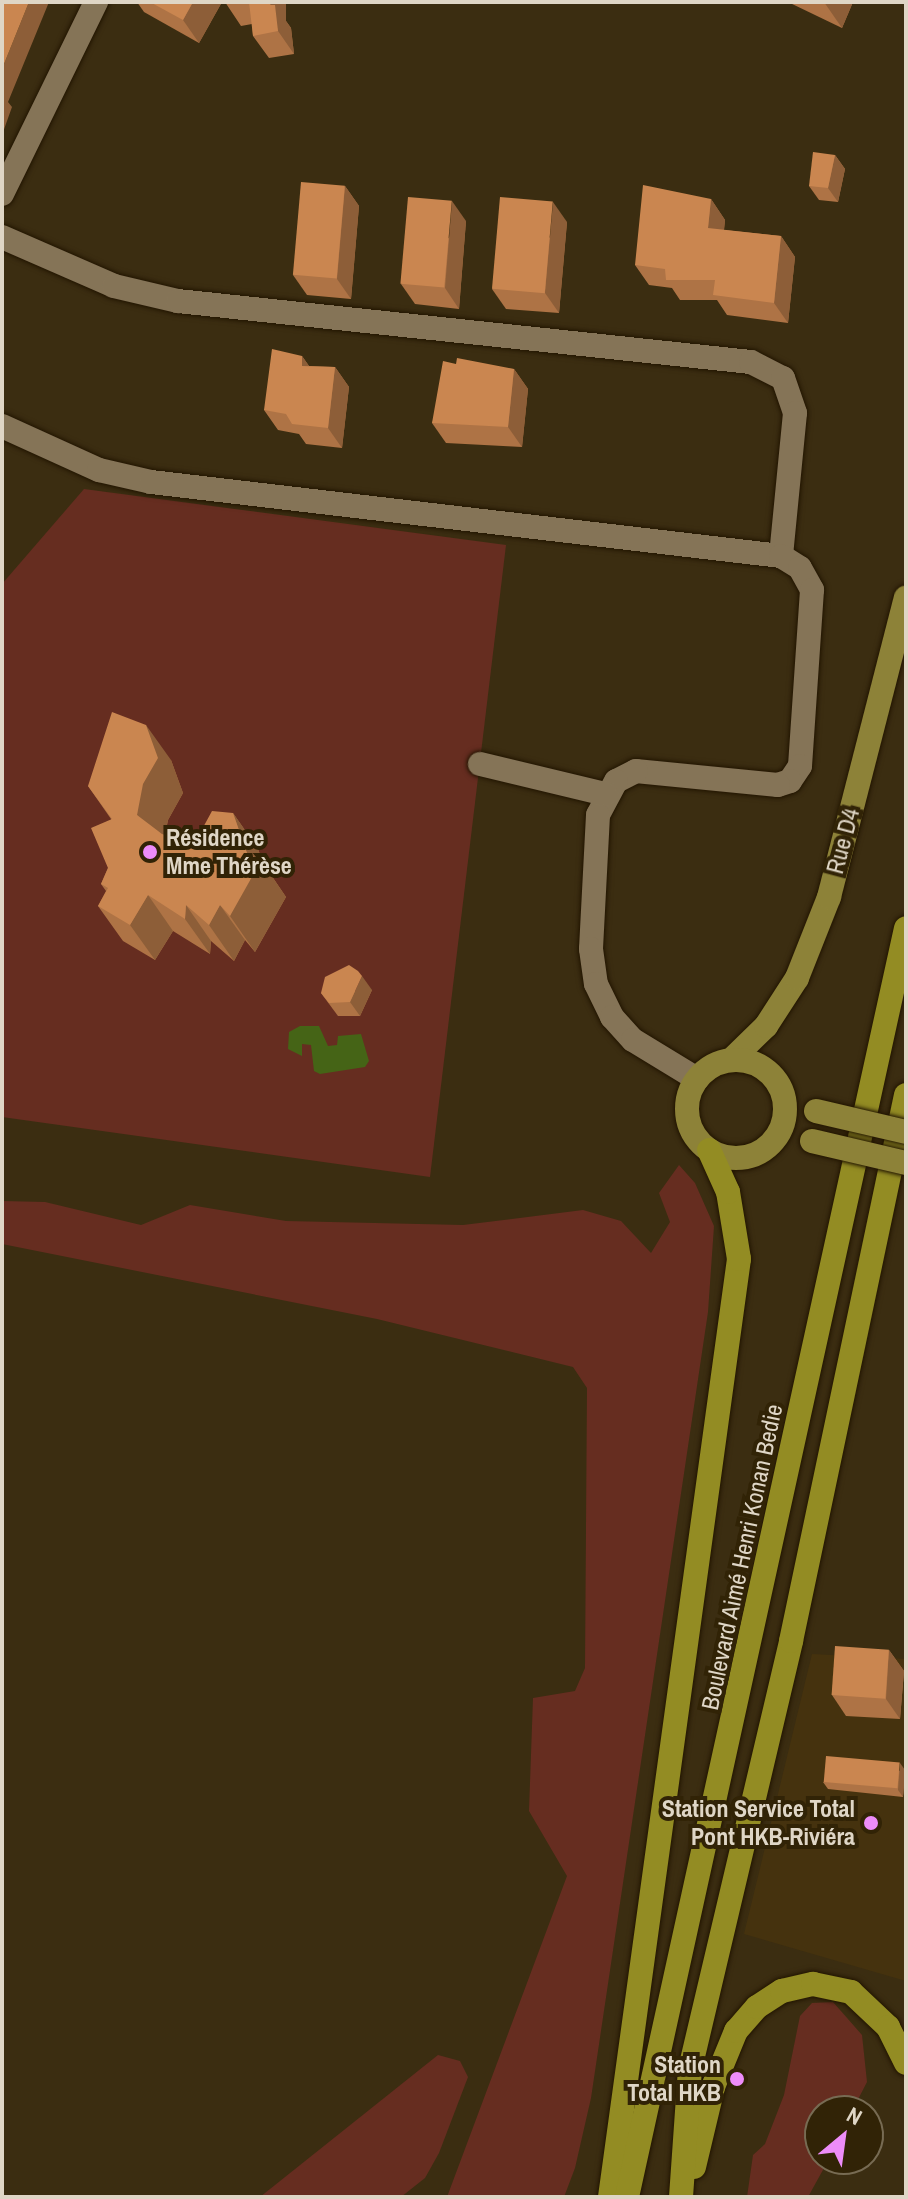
<!DOCTYPE html>
<meta charset="utf-8">
<style>
body{margin:0}
#map{position:relative;width:908px;height:2199px;overflow:hidden;background:#3b2d11;font-family:"Archivo Narrow",sans-serif}
div>[style]{position:absolute}
[style*='--x']{left:calc(var(--x)*1px);top:calc(var(--y)*1px);width:calc(var(--w)*1px);rotate:calc(var(--a)*1deg)}
.built>*{inset:0;background:#45320e}
.green>*{inset:0;background:#662d20}
.water>*{inset:0;background:#456416}
.roads{filter:drop-shadow(0 0 2px #221500) drop-shadow(0 0 2px #221500)}
.minor>*{height:24px;margin:-12px;padding:0 12px;transform-origin:12px;border-radius:12px;background:#857457}
.major>*{height:24px;margin:-12px;padding:0 12px;transform-origin:12px;border-radius:12px;background:#8d8238}
.major>.ring{margin:-12px;padding:0;box-sizing:content-box;background:none;border:24px solid #8d8238;border-radius:50%}
.highway>*{height:24px;margin:-12px;padding:0 12px;transform-origin:12px;border-radius:12px;background:#938c23}
.bridges{filter:drop-shadow(0 0 2px #221500) drop-shadow(0 0 2px #221500)}
.major-bridge>*{height:24px;margin:-12px;padding:0 12px;transform-origin:12px;border-radius:12px;background:#8d8238}
.wall>*{inset:0;background:#ae7345}
.shaded-wall>*{inset:0;background:#8d5e38}
.building>*{inset:0;background:#ca8650;transform-origin:0 0}
.dots>*{width:22px;height:22px;translate:-50% -50%;box-sizing:border-box;border:4px solid #312306;border-radius:50%}
span{translate:-50% -50%;white-space:nowrap;text-align:center;line-height:1.15;-webkit-text-stroke:8px #312306;paint-order:stroke}
.poi-label{font-size:24px;color:#dfd6c6;font-weight:700}
.left{translate:0 -50%;text-align:left}
.right{translate:-100% -50%;text-align:right}
.street-label{font-size:24px;color:#dfd6c6}
.frame{position:absolute;inset:0;border:4px solid #dfd6c6;pointer-events:none}
.north{position:absolute;left:804px;top:2095px;width:80px;height:80px;box-sizing:border-box;background:#312306;border:2px solid #776b53;border-radius:50%;rotate:29deg;font-size:22px;font-weight:700;line-height:32px;text-align:center;color:#dfd6c6}
.north::after{content:'';display:block;margin:auto;width:28px;height:36px;background:#ed8cf9;clip-path:polygon(50% 0,100% 100%,50% 72%,0 100%)}
</style>
<div id="map">
<div class="built">
<i style="clip-path:polygon(812px 1654px,906px 1659px,906px 1981px,744px 1934px)"></i>
</div>
<div class="green">
<i style="clip-path:polygon(84px 489px,506px 545px,430px 1177px,2px 1117px,2px 584px)"></i>
<i style="clip-path:polygon(679px 1165px,695px 1183px,714px 1226px,708px 1312px,591px 2098px,575px 2168px,564px 2197px,447px 2197px,567px 1876px,529px 1811px,533px 1698px,575px 1691px,585px 1668px,587px 1388px,573px 1367px,377px 1319px,2px 1244px,2px 1201px,45px 1202px,141px 1225px,190px 1205px,286px 1221px,463px 1225px,583px 1210px,621px 1221px,651px 1253px,670px 1222px,659px 1193px)"></i>
<i style="clip-path:polygon(833px 2002px,862px 2035px,867px 2082px,852px 2111px,820px 2111px,820px 2159px,829px 2159px,808px 2197px,747px 2197px,753px 2155px,765px 2144px,784px 2095px,800px 2016px,812px 2003px)"></i>
<i style="clip-path:polygon(438px 2055px,460px 2061px,468px 2077px,439px 2153px,425px 2178px,401px 2197px,260px 2197px)"></i>
</div>
<div class="water">
<i style="clip-path:polygon(300px 1026px,319px 1026px,328px 1046px,337px 1045px,338px 1036px,361px 1034px,369px 1061px,365px 1067px,320px 1074px,314px 1071px,311px 1045px,302px 1044px,302px 1056px,288px 1049px,289px 1032px)"></i>
</div>
<div class="roads">
<div class="minor">
<i style="--x:2;--y:194;--w:214;--a:-63.9"></i>
<i style="--x:2;--y:237;--w:122;--a:23.6"></i>
<i style="--x:114;--y:286;--w:66;--a:13.2"></i>
<i style="--x:178;--y:301;--w:576;--a:6.08"></i>
<i style="--x:751;--y:362;--w:36;--a:27"></i>
<i style="--x:783;--y:378;--w:37;--a:71"></i>
<i style="--x:795;--y:413;--w:144;--a:95.6"></i>
<i style="--x:2;--y:426;--w:107;--a:24.4"></i>
<i style="--x:99;--y:470;--w:53;--a:13"></i>
<i style="--x:151;--y:482;--w:634;--a:6.7"></i>
<i style="--x:781;--y:556;--w:22;--a:32"></i>
<i style="--x:800;--y:568;--w:25;--a:61"></i>
<i style="--x:812;--y:590;--w:176;--a:93.9"></i>
<i style="--x:800;--y:766;--w:18;--a:124"></i>
<i style="--x:790;--y:781;--w:13;--a:162"></i>
<i style="--x:778;--y:785;--w:143;--a:-174.4"></i>
<i style="--x:636;--y:771;--w:22;--a:153"></i>
<i style="--x:616;--y:781;--w:38;--a:118"></i>
<i style="--x:598;--y:815;--w:134;--a:93"></i>
<i style="--x:591;--y:949;--w:35;--a:82"></i>
<i style="--x:596;--y:984;--w:37;--a:64"></i>
<i style="--x:612;--y:1017;--w:31;--a:48"></i>
<i style="--x:633;--y:1040;--w:75;--a:31.4"></i>
<i style="--x:480;--y:764;--w:129;--a:13.5"></i>
</div>
<div class="major">
<i style="--x:731;--y:1060;--w:49;--a:-44.2"></i>
<i style="--x:766;--y:1026;--w:57;--a:-57.1"></i>
<i style="--x:797;--y:978;--w:87;--a:-68.4"></i>
<i style="--x:829;--y:897;--w:309;--a:-75.6"></i>
<i class="ring" style="left:687px;top:1060px;width:74px;height:74px"></i>
</div>
<div class="highway">
<i style="--x:694;--y:2167;--w:82;--a:-76.6"></i>
<i style="--x:713;--y:2087;--w:61;--a:-67.7"></i>
<i style="--x:736;--y:2031;--w:32;--a:-49"></i>
<i style="--x:757;--y:2007;--w:30;--a:-33"></i>
<i style="--x:782;--y:1991;--w:32;--a:-13"></i>
<i style="--x:813;--y:1984;--w:39;--a:12"></i>
<i style="--x:851;--y:1992;--w:51;--a:43.4"></i>
<i style="--x:888;--y:2027;--w:40;--a:63.4"></i>
<i style="--x:610;--y:2197;--w:947;--a:-82.17"></i>
<i style="--x:739;--y:1259;--w:68;--a:-99.3"></i>
<i style="--x:728;--y:1192;--w:46;--a:-114.3"></i>
<i style="--x:627;--y:2197;--w:1299;--a:-77.6"></i>
<i style="--x:681;--y:2197;--w:128;--a:-86"></i>
<i style="--x:690;--y:2069;--w:440;--a:-76.7"></i>
<i style="--x:791;--y:1641;--w:558;--a:-78.11"></i>
</div>
</div>
<div class="bridges">
<div class="major-bridge">
<i style="--x:816;--y:1111;--w:92;--a:13.1"></i>
<i style="--x:812;--y:1141;--w:97;--a:13.2"></i>
</div>
</div>
<div class="wall">
<i style="clip-path:polygon(137px 2px,222px 2px,199px 43px,144px 12px)"></i>
<i style="clip-path:polygon(225px 2px,286px 2px,286px 21px,291px 28px,294px 54px,269px 58px,253px 36px,252px 24px,241px 26px)"></i>
<i style="clip-path:polygon(788px 2px,853px 2px,842px 28px)"></i>
<i style="clip-path:polygon(835px 155px,845px 169px,838px 202px,819px 200px,809px 186px)"></i>
<i style="clip-path:polygon(345px 186px,359px 206px,351px 299px,307px 295px,293px 275px)"></i>
<i style="clip-path:polygon(711px 199px,725px 220px,724px 230px,781px 236px,795px 257px,788px 323px,727px 315px,717px 300px,680px 300px,672px 288px,649px 285px,635px 265px)"></i>
<i style="clip-path:polygon(466px 221px,459px 309px,415px 304px,401px 284px)"></i>
<i style="clip-path:polygon(567px 222px,559px 313px,506px 309px,492px 289px)"></i>
<i style="clip-path:polygon(302px 356px,309px 366px,335px 367px,349px 387px,342px 448px,306px 444px,299px 434px,278px 430px,264px 410px)"></i>
<i style="clip-path:polygon(456px 364px,514px 369px,528px 389px,522px 447px,446px 443px,432px 423px)"></i>
<i style="clip-path:polygon(171px 760px,183px 793px,168px 820px,165px 835px,194px 844px,233px 813px,258px 849px,263px 863px,286px 897px,255px 952px,245px 940px,234px 961px,211px 941px,210px 954px,173px 931px,155px 960px,123px 941px,98px 906px,106px 891px,101px 884px,108px 868px,111px 819px,88px 786px)"></i>
<i style="clip-path:polygon(372px 990px,360px 1016px,338px 1016px,321px 993px)"></i>
<i style="clip-path:polygon(889px 1650px,904px 1671px,900px 1719px,846px 1716px,832px 1695px)"></i>
<i style="clip-path:polygon(905px 1770px,903px 1797px,828px 1789px,823px 1782px)"></i>
</div>
<div class="shaded-wall">
<i style="clip-path:polygon(29px 2px,49px 2px,8px 102px,12px 107px,2px 135px,2px 69px)"></i>
<i style="clip-path:polygon(193px 2px,222px 2px,199px 43px,183px 20px)"></i>
<i style="clip-path:polygon(270px 2px,286px 2px,286px 21px,291px 28px,294px 54px,278px 31px)"></i>
<i style="clip-path:polygon(824px 2px,853px 2px,842px 28px)"></i>
<i style="clip-path:polygon(835px 155px,845px 169px,838px 202px,828px 188px)"></i>
<i style="clip-path:polygon(345px 186px,359px 206px,351px 299px,337px 279px)"></i>
<i style="clip-path:polygon(711px 199px,725px 220px,722px 248px,708px 228px)"></i>
<i style="clip-path:polygon(452px 201px,466px 221px,459px 309px,445px 288px)"></i>
<i style="clip-path:polygon(553px 202px,567px 222px,559px 313px,545px 293px)"></i>
<i style="clip-path:polygon(781px 236px,795px 257px,788px 323px,774px 303px)"></i>
<i style="clip-path:polygon(302px 356px,316px 376px,302px 366px)"></i>
<i style="clip-path:polygon(335px 367px,349px 387px,342px 448px,328px 428px)"></i>
<i style="clip-path:polygon(514px 369px,528px 389px,522px 447px,508px 427px)"></i>
<i style="clip-path:polygon(146px 725px,171px 760px,183px 793px,168px 820px,162px 850px,137px 815px)"></i>
<i style="clip-path:polygon(233px 813px,258px 849px,263px 863px,286px 897px,255px 952px,230px 916px,247px 853px)"></i>
<i style="clip-path:polygon(148px 895px,173px 931px,155px 960px,130px 925px)"></i>
<i style="clip-path:polygon(186px 905px,211px 941px,210px 954px,185px 919px)"></i>
<i style="clip-path:polygon(220px 905px,245px 940px,234px 961px,209px 925px)"></i>
<i style="clip-path:polygon(362px 976px,372px 990px,360px 1016px,350px 1002px)"></i>
<i style="clip-path:polygon(889px 1650px,904px 1671px,900px 1719px,886px 1699px)"></i>
<i style="clip-path:polygon(900px 1763px,905px 1770px,903px 1797px,898px 1790px)"></i>
</div>
<div class="building">
<i style="clip-path:polygon(2px 2px,29px 2px,2px 69px)"></i>
<i style="clip-path:polygon(150px 2px,193px 2px,183px 20px)"></i>
<i style="clip-path:polygon(249px 2px,270px 2px,270px 5px,275px 5px,278px 31px,253px 36px)"></i>
<i style="clip-path:polygon(813px 152px,835px 155px,828px 188px,809px 186px)"></i>
<i style="left:301px;top:182px;width:44px;height:93px;rotate:5deg"></i>
<i style="clip-path:polygon(643px 185px,711px 199px,708px 228px,781px 236px,774px 303px,713px 295px,715px 280px,666px 280px,665px 269px,635px 265px)"></i>
<i style="left:408px;top:197px;width:44px;height:87px;rotate:5deg"></i>
<i style="left:500px;top:197px;width:53px;height:92px;rotate:5deg"></i>
<i style="clip-path:polygon(272px 349px,302px 356px,302px 366px,335px 367px,328px 428px,292px 424px,286px 414px,264px 410px)"></i>
<i style="clip-path:polygon(457px 358px,514px 369px,508px 427px,432px 423px,443px 361px,456px 364px)"></i>
<i style="clip-path:polygon(112px 712px,146px 725px,158px 758px,143px 784px,137px 815px,162px 834px,194px 844px,212px 811px,233px 813px,247px 853px,261px 861px,230px 916px,220px 905px,209px 925px,186px 905px,185px 919px,148px 895px,130px 925px,98px 906px,108px 888px,101px 884px,108px 868px,91px 828px,112px 819px,88px 786px)"></i>
<i style="clip-path:polygon(349px 965px,358px 971px,362px 976px,350px 1002px,329px 1003px,321px 993px,325px 977px)"></i>
<i style="left:835px;top:1646px;width:54px;height:49px;rotate:4deg"></i>
<i style="left:826px;top:1756px;width:74px;height:26px;rotate:5deg"></i>
</div>
<div class="dots">
<i style="left:150px;top:852px;background:#ed8cf9"></i>
<i style="left:871px;top:1823px;background:#ed8cf9"></i>
<i style="left:737px;top:2079px;background:#ed8cf9"></i>
</div>
<div class="poi-label">
<span class="left" style="left:166px;top:852px">Résidence<br>Mme Thérèse</span>
<span class="right" style="left:855px;top:1823px">Station Service Total<br>Pont HKB-Riviéra</span>
<span class="right" style="left:721px;top:2079px">Station<br>Total HKB</span>
</div>
<div class="street-label">
<span style="left:843px;top:841px;rotate:-75deg">Rue D4</span>
<span style="left:742px;top:1557px;rotate:-78deg">Boulevard Aimé Henri Konan Bedie</span>
</div>
<div class="frame"></div>
<div class="north">N</div>
</div>
